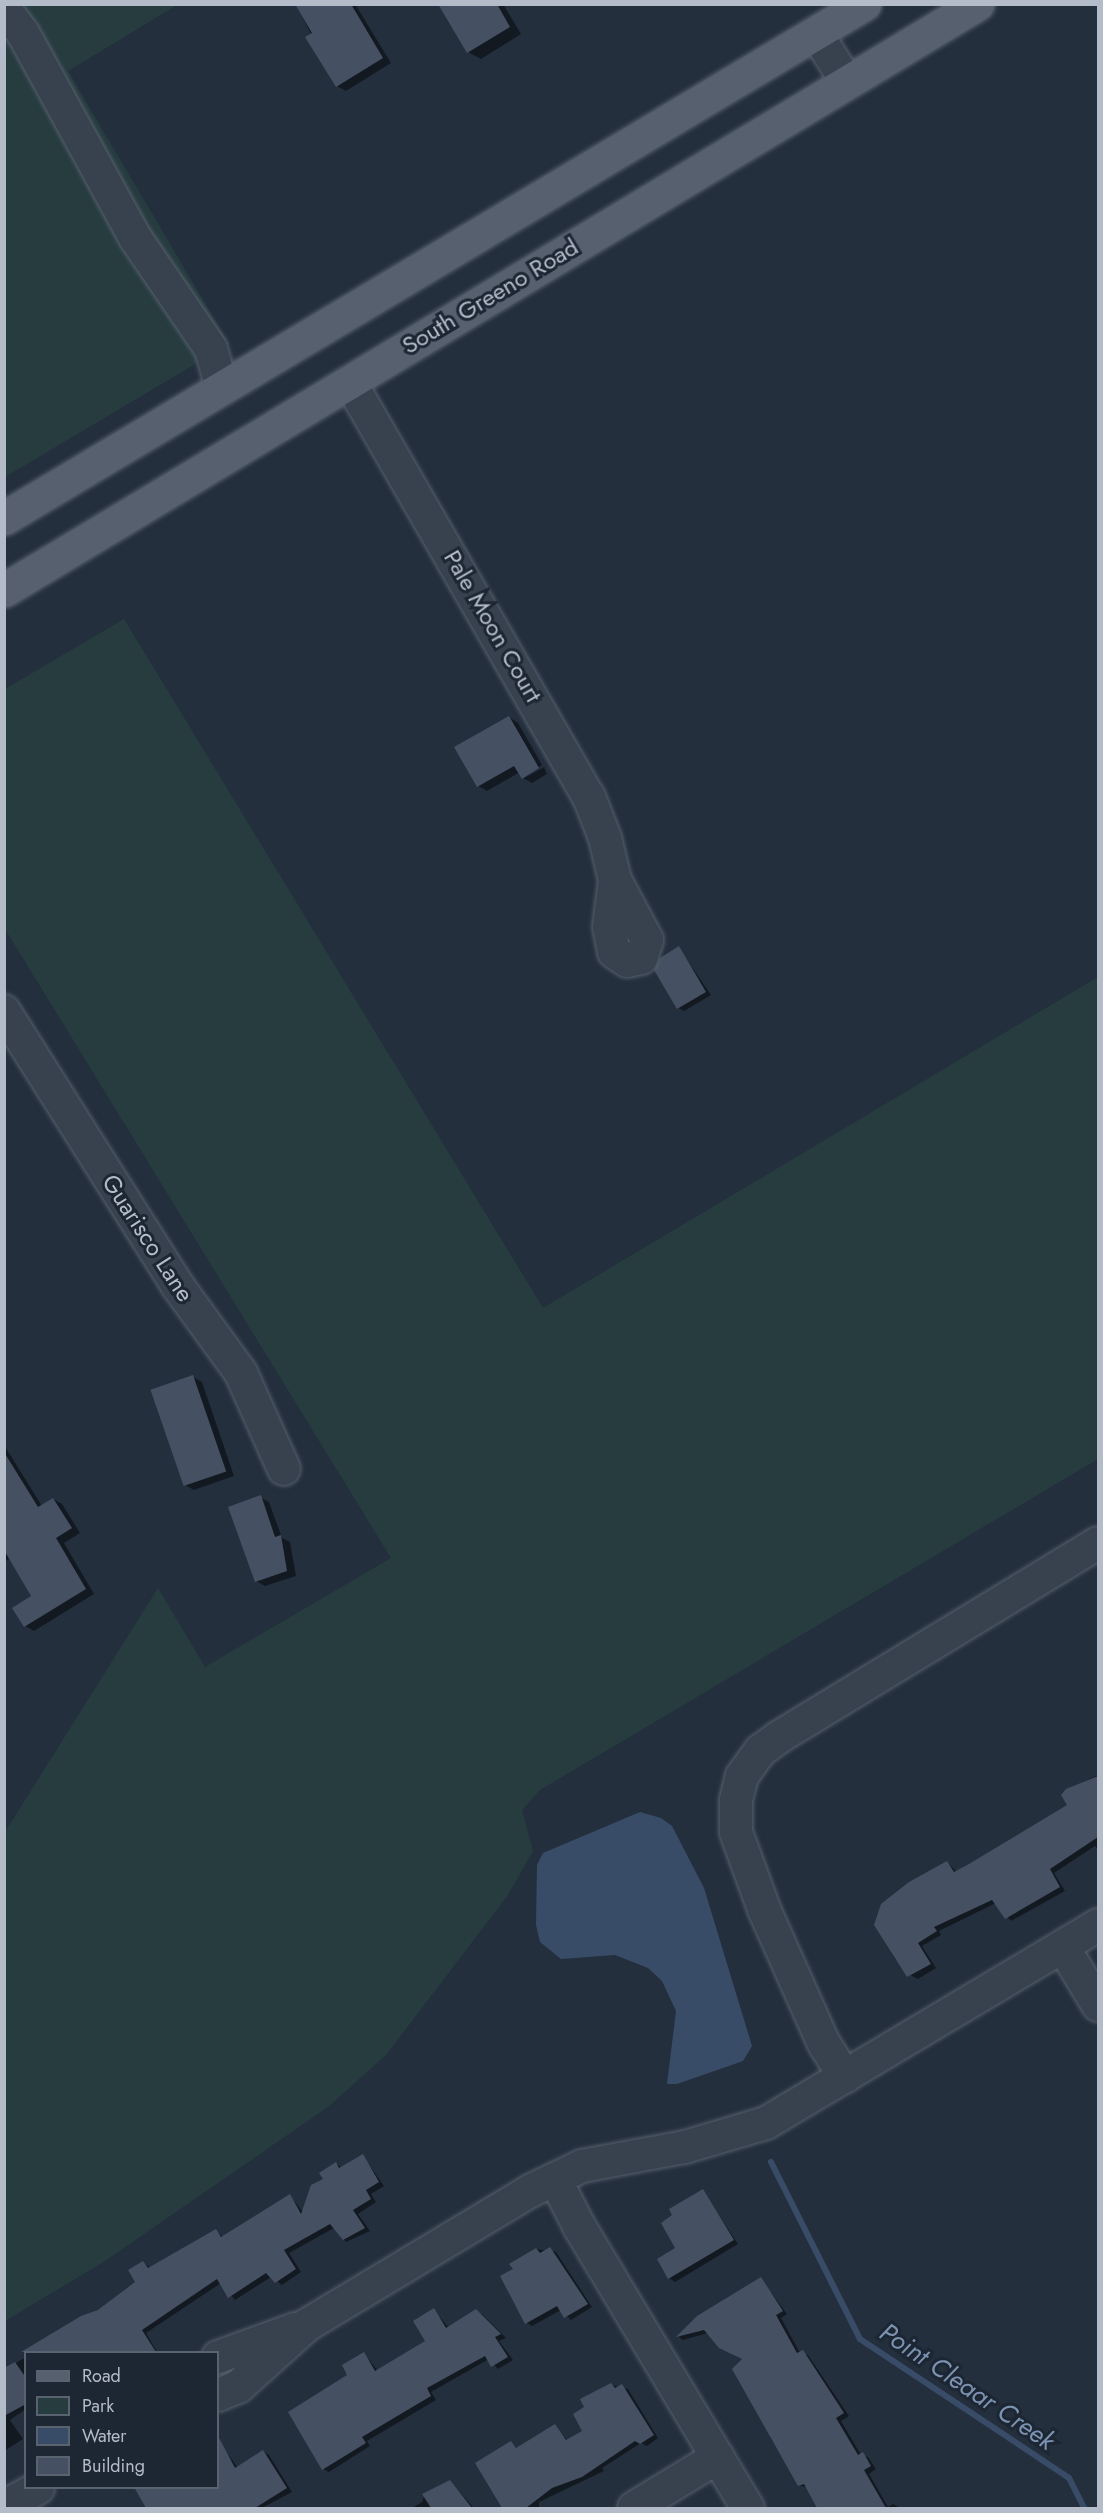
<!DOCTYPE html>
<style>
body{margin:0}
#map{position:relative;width:1103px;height:2513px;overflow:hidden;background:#242f3e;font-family:Jost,sans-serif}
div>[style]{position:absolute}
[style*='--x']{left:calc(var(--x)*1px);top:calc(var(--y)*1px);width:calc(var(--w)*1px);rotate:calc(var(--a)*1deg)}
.green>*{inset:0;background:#263c3f}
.water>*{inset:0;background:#394c67}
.shadow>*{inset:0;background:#0007}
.stream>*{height:6px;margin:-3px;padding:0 3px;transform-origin:3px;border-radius:3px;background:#394c67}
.building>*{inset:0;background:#455162;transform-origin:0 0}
.roads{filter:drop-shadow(0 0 2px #565f6c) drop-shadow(0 0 2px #565f6c)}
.minor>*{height:32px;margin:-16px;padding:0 16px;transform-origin:16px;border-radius:16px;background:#38414e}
.major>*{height:33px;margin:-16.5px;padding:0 16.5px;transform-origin:16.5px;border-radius:16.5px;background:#56606e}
span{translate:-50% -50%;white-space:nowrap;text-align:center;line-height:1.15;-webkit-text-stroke:6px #1d2633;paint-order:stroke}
.street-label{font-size:24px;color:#b4bcc9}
.water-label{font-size:26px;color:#7c92b1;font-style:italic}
.frame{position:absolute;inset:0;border:6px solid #b4bcc9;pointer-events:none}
.legend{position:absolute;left:24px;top:2351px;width:195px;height:138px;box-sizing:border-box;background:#1d2633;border:2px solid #59626f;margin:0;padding:8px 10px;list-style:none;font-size:18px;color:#b4bcc9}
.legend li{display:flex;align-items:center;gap:12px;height:30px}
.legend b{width:30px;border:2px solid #59626f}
</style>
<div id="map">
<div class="green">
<i style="clip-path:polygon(4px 5px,177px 5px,68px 71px,229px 344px,5px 477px)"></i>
<i style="clip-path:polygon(124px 619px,543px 1308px,1098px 977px,1098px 1459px,540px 1790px,522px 1810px,533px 1851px,508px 1895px,386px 2055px,328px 2107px,102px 2263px,5px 2321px,5px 1832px,158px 1588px,205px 1667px,391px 1558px,5px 929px,5px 689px)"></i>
</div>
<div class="water">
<i style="clip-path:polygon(640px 1812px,661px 1818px,672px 1826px,704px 1888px,752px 2046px,743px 2061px,677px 2084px,667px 2084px,676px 2011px,662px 1981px,648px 1968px,615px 1955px,561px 1959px,540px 1942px,536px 1925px,537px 1865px,543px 1853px)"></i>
</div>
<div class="shadow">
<i style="clip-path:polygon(296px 4px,355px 4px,391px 63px,346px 91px,337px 86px)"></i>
<i style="clip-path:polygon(439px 4px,503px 4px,521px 34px,481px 59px,468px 52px)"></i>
<i style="clip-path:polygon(509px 717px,518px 723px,542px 765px,525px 778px,544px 767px,547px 774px,532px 783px,523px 778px,520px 772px,487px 791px,478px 786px)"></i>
<i style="clip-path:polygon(679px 948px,711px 995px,684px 1011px,678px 1008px)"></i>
<i style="clip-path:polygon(193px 1377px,202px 1382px,234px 1476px,194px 1490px,185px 1485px)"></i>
<i style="clip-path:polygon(4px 1445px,42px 1506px,53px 1499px,62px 1504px,80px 1533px,64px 1543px,94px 1594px,34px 1631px,25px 1626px,33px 1596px,11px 1558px,4px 1562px)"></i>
<i style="clip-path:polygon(260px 1497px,269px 1502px,282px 1538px,290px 1542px,296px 1576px,265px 1586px,256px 1581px)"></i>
<i style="clip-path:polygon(1098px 1775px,1098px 1849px,1095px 1846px,1054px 1873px,1065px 1891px,1011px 1921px,996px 1903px,939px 1931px,941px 1935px,922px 1946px,936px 1968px,918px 1979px,912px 1976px,895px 1959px,876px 1925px,947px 1862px,957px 1872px,1069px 1805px,1067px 1790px)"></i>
<i style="clip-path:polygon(363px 2156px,384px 2186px,371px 2194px,376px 2202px,358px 2214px,370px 2231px,346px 2242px,334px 2228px,289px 2253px,301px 2272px,282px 2285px,271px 2277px,235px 2300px,221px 2283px,146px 2333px,157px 2352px,33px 2352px,34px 2347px,99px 2312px,136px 2282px,143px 2263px,151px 2268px,216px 2231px,223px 2237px,290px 2196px,303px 2212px,336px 2164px,343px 2168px)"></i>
<i style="clip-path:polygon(703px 2191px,738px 2244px,675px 2282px,669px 2278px,677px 2248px)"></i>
<i style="clip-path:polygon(536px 2249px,556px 2252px,592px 2307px,571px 2320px,561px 2310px,532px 2326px,526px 2322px)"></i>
<i style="clip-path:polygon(761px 2279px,787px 2314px,781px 2318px,800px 2353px,808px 2355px,849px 2416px,841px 2421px,861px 2455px,868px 2457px,876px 2469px,869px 2474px,888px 2507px,893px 2504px,900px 2508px,820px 2508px,808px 2488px,799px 2485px,770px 2437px,773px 2435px,745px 2359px,708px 2333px,683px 2340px,679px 2337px,698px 2317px)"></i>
<i style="clip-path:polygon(434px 2310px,449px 2328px,476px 2311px,482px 2314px,506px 2338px,499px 2341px,513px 2360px,498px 2369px,489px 2359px,431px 2392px,436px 2400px,367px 2441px,370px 2446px,329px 2472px,323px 2469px,350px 2375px,364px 2354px,378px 2371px,427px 2342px)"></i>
<i style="clip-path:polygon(26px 2357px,26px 2409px,10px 2420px,23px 2439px,6px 2450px,4px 2370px)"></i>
<i style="clip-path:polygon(611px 2385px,628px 2389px,658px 2438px,647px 2446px,641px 2443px,602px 2468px,604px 2471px,539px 2502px,539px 2508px,504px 2508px,477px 2463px,511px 2443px,518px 2449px,555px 2426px,568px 2441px,584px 2431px,586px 2407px)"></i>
<i style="clip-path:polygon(224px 2449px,238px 2468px,263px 2452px,269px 2455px,292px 2492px,262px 2508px,148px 2508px,137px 2490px,218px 2488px,218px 2454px)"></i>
<i style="clip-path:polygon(450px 2481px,474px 2508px,412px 2508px,422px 2502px,425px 2494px)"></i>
</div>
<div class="stream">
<i style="--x:771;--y:2162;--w:198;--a:63.3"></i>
<i style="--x:860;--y:2339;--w:251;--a:33.6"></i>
<i style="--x:1069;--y:2478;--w:34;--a:63"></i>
</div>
<div class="building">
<i style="clip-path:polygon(295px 4px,351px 4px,383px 58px,336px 87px,305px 37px,312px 33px)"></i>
<i style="clip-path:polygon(438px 4px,497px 4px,510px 27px,467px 53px)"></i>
<i style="clip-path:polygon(509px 716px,539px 768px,522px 779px,514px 766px,477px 787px,454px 747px)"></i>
<i style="clip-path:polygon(679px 946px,706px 992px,677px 1009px,654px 970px,660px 958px)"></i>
<i style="left:193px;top:1375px;width:102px;height:45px;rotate:71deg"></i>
<i style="clip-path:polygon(4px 1452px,38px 1507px,53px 1498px,72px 1528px,56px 1538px,86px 1589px,24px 1627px,12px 1608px,31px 1596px,4px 1550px)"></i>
<i style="clip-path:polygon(261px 1495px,275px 1537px,281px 1535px,287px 1571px,255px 1582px,228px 1507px)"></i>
<i style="clip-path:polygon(1098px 1776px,1098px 1837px,1050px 1869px,1060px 1887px,1005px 1919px,992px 1900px,934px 1927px,937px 1931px,918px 1943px,931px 1964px,907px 1977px,874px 1925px,881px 1904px,909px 1882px,947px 1861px,954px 1872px,969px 1864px,1067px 1805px,1061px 1795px,1066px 1789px)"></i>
<i style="clip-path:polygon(363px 2154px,379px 2182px,366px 2190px,371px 2199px,353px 2210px,365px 2228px,343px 2240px,330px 2224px,284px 2250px,296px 2269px,275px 2283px,266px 2273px,228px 2298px,217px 2279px,142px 2330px,156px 2352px,21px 2352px,81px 2316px,98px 2310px,135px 2282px,128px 2270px,143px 2261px,148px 2268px,216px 2229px,221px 2237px,290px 2194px,301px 2214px,311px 2185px,323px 2179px,319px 2173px,336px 2162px,339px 2168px)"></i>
<i style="clip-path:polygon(703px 2189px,734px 2240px,668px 2279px,657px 2259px,675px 2248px,661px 2223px,672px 2215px,669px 2209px)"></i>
<i style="clip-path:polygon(550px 2247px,588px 2304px,564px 2318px,557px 2306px,525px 2324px,500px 2276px,513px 2269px,509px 2264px,536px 2248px,540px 2253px)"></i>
<i style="clip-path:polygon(761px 2277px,783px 2311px,776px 2315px,797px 2353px,803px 2350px,844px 2413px,836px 2418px,858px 2455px,863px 2452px,871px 2466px,864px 2470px,886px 2508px,817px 2508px,804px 2484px,798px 2486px,732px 2369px,742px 2359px,719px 2348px,704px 2330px,676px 2337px,697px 2316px)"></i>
<i style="clip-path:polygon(434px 2308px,446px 2328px,476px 2309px,501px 2334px,495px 2337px,508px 2357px,491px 2367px,485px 2356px,427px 2388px,431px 2396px,362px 2437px,366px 2443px,322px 2470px,288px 2412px,347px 2375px,342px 2365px,364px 2352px,375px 2371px,425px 2341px,413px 2321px)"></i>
<i style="clip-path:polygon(15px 2362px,26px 2378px,26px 2404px,4px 2416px,4px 2368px)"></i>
<i style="clip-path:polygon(611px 2383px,615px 2388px,622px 2384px,654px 2435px,640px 2444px,635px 2441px,582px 2477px,552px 2488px,526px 2508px,502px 2508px,475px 2463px,511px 2441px,516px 2448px,555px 2424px,566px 2440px,582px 2431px,573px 2414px,584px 2407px,580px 2399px)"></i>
<i style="clip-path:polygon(218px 2436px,235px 2468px,263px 2450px,287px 2488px,255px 2508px,146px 2508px,134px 2487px,218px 2487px)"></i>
<i style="clip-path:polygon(450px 2480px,472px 2508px,431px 2508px,422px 2494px)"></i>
</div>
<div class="roads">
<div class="minor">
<i style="--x:4;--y:8;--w:31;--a:53"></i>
<i style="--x:23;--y:33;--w:235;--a:61.3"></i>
<i style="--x:136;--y:239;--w:133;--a:55.7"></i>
<i style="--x:211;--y:349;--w:41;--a:74.2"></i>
<i style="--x:816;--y:33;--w:58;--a:57.7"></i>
<i style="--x:350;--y:382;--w:479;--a:60.1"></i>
<i style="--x:589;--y:797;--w:44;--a:68.7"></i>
<i style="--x:605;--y:838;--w:43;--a:76.6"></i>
<i style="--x:615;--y:880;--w:68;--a:61.9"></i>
<i style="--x:647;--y:940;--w:19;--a:108"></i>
<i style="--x:641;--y:958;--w:14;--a:168"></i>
<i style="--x:627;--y:961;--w:16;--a:-145"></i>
<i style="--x:614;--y:952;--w:25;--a:-101"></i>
<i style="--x:609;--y:927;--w:47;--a:-82.7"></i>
<i style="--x:4;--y:1011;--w:324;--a:57.7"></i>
<i style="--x:177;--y:1285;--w:109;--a:54"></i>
<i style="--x:241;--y:1373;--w:105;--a:65.9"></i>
<i style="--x:1063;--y:1947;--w:68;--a:58.9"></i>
<i style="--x:845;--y:2077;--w:39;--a:-122"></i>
<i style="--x:824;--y:2044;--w:148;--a:-114"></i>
<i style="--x:764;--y:1909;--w:82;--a:-110"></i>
<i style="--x:736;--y:1832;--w:32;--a:-90"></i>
<i style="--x:736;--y:1800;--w:25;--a:-76"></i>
<i style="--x:742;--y:1776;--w:31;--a:-54"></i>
<i style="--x:760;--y:1751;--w:24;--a:-36"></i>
<i style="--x:779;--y:1737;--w:373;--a:-31.3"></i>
<i style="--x:555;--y:2179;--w:53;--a:62.9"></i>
<i style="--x:579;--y:2226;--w:329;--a:59.1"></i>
<i style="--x:218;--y:2357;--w:82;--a:-20"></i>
<i style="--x:218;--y:2395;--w:22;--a:-22"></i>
<i style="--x:238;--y:2387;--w:93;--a:-41.9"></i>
<i style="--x:307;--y:2325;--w:260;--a:-31"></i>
<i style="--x:530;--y:2191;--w:58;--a:-25.7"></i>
<i style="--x:582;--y:2166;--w:105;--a:-10.5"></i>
<i style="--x:685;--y:2147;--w:84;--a:-16.5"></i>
<i style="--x:766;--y:2123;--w:387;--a:-30.8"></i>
<i style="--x:4;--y:2507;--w:39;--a:-29"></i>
<i style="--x:634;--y:2508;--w:98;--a:-31.3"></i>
</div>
<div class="major">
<i style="--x:4;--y:518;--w:1002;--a:-30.87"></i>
<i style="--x:4;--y:590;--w:1136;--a:-31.06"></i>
</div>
</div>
<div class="street-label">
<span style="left:490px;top:296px;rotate:-31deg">South Greeno Road</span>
<span style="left:493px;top:626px;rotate:60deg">Pale Moon Court</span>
<span style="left:148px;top:1238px;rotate:57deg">Guarisco Lane</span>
</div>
<div class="water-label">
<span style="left:967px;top:2387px;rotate:34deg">Point Cleaar Creek</span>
</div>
<div class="frame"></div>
<ul class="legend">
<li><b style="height:8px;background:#56606e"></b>Road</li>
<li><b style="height:16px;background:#263c3f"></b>Park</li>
<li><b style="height:16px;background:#394c67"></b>Water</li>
<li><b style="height:16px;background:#455162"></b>Building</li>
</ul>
</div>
